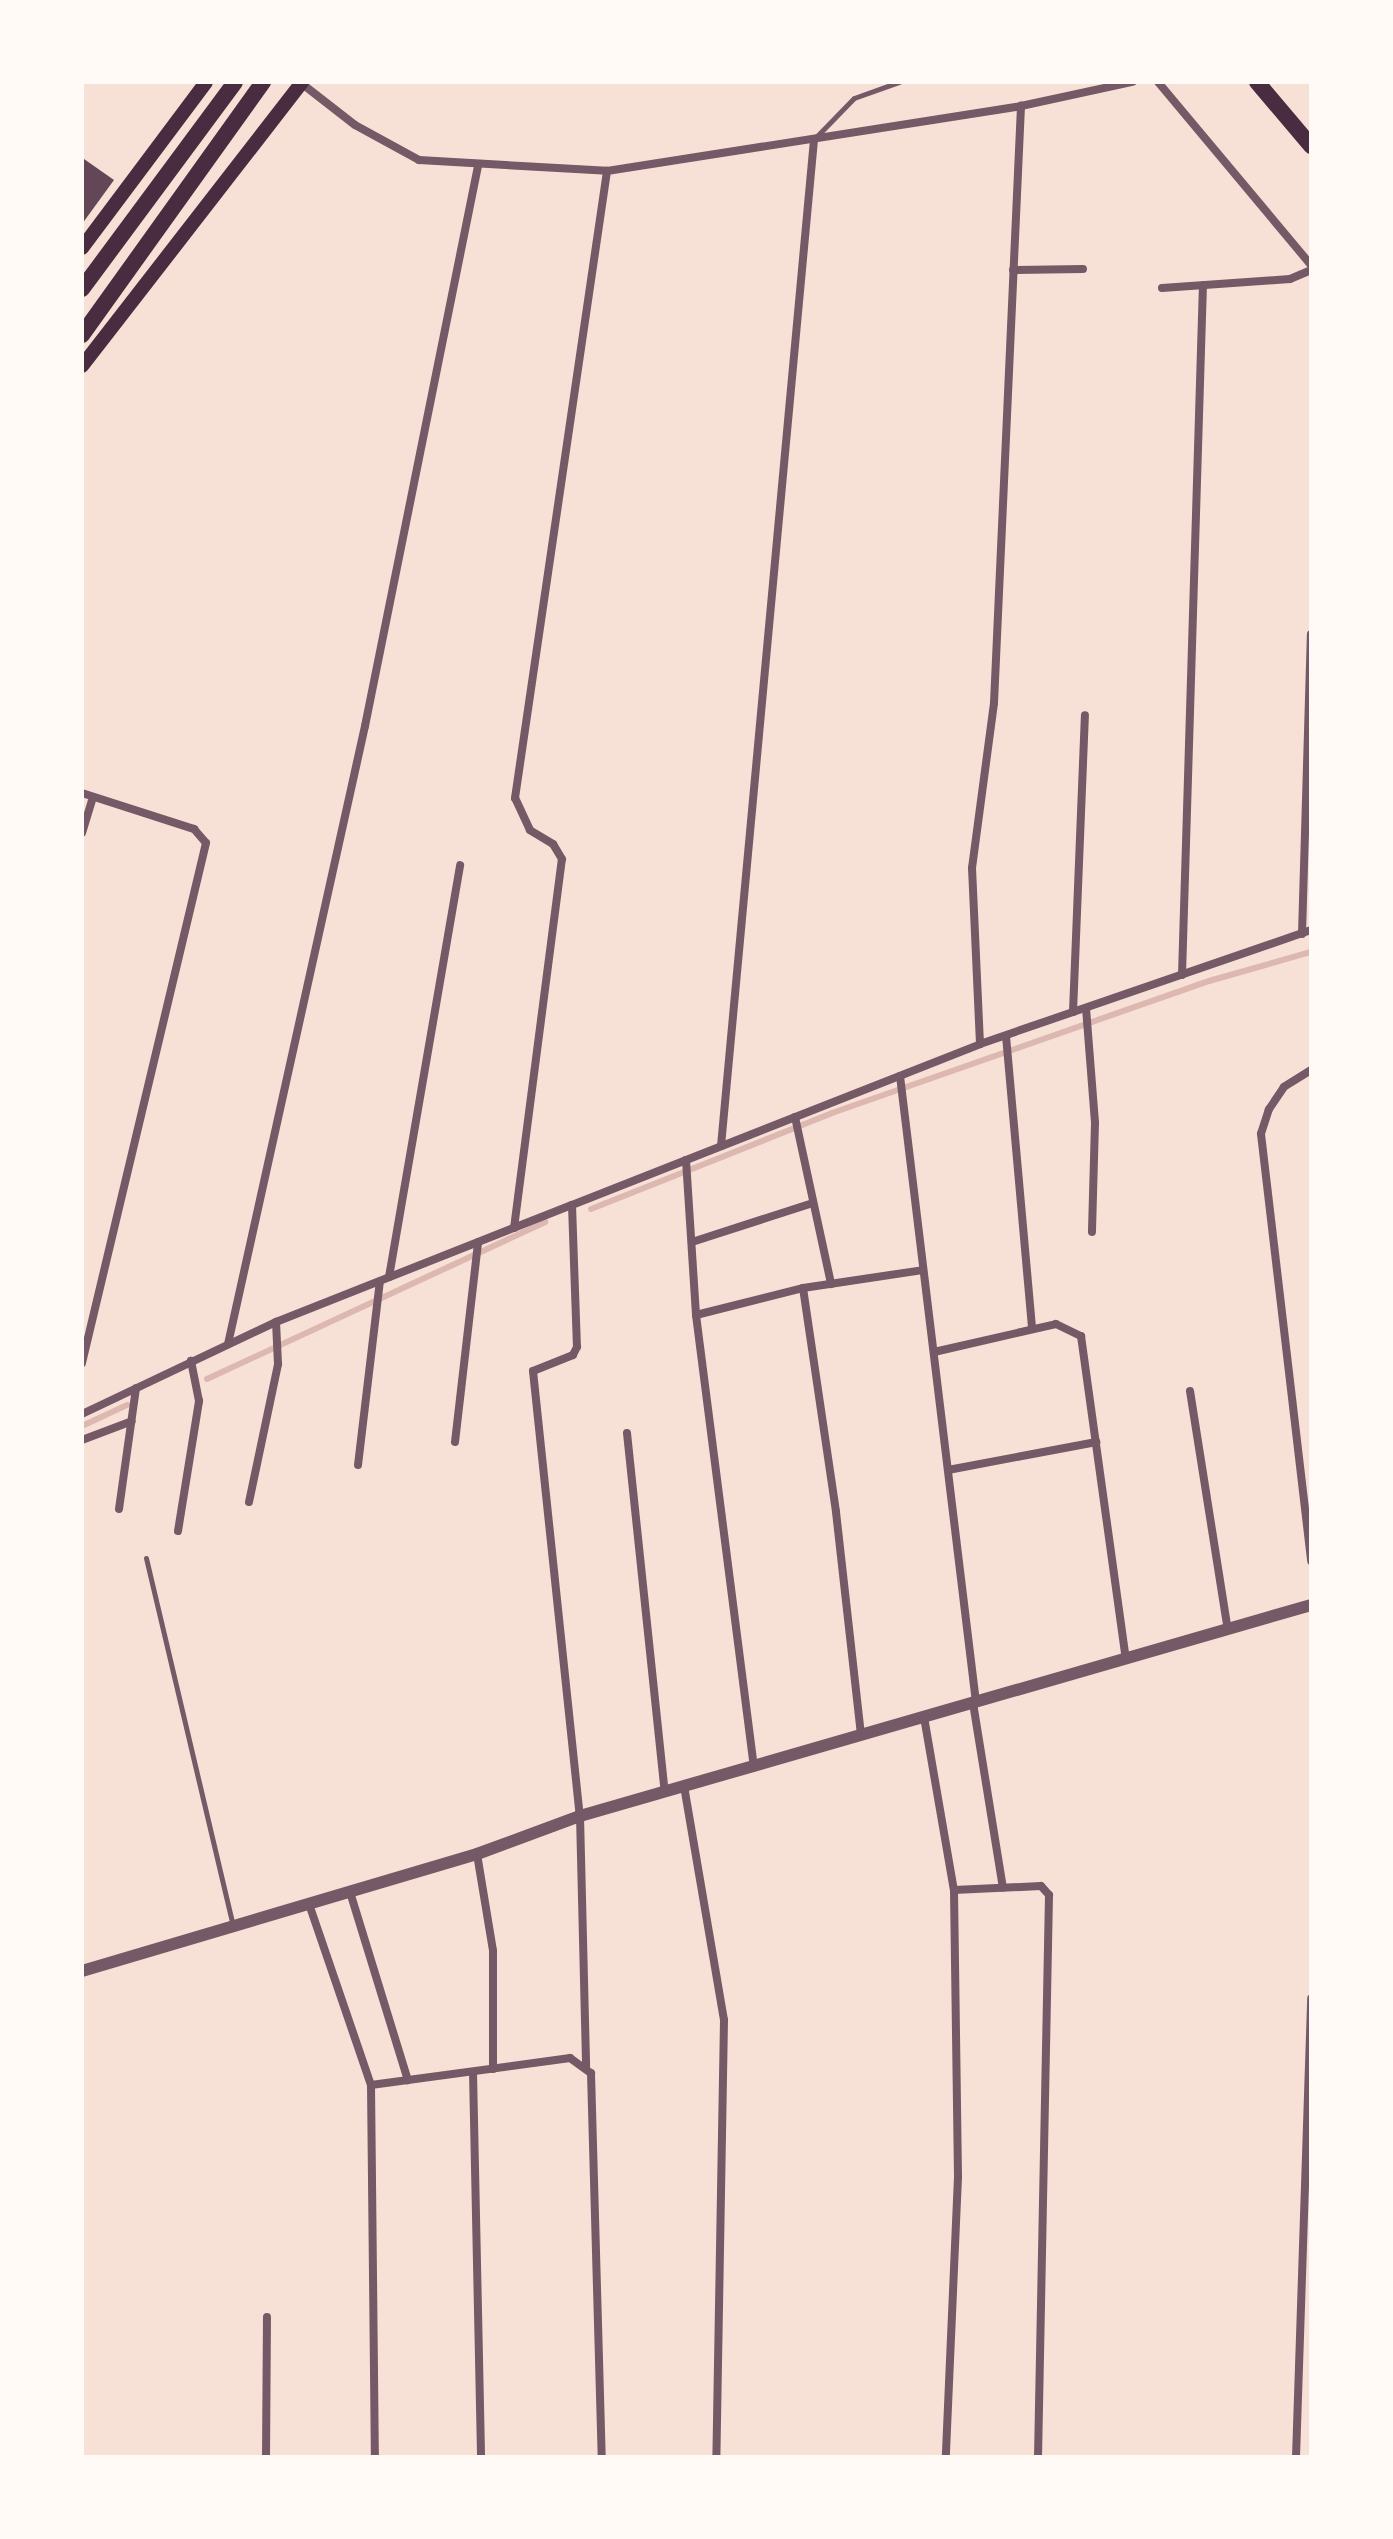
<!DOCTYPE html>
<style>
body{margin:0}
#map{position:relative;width:1393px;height:2539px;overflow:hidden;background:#f7e1d7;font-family:"Titillium Web",sans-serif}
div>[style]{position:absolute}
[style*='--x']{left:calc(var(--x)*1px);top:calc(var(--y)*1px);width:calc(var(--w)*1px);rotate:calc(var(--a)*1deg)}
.stream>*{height:6px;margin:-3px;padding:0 3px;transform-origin:3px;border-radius:3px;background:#dcb8b0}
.building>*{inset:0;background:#644757}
.service>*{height:5px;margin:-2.5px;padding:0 2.5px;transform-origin:2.5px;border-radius:2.5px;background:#755966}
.minor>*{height:8px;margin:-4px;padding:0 4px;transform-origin:4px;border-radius:4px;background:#755966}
.tertiary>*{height:12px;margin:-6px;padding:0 6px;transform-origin:6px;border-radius:6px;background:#755966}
.secondary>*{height:14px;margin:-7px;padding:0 7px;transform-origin:7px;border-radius:7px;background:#4a2c40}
.motorway>*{height:16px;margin:-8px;padding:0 8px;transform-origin:8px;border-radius:8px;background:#4a2c40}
span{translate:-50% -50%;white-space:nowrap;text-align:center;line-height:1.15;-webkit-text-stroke:7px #fffaf5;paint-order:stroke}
.frame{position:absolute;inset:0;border:84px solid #fffaf5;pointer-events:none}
</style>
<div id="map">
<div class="stream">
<i style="--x:591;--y:1209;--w:259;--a:-21.7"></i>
<i style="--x:832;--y:1113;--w:399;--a:-19.3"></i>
<i style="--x:1209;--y:981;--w:106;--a:-15.9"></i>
<i style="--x:207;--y:1379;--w:373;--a:-24.9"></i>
<i style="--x:82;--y:1426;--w:50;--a:-25"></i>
</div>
<div class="building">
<i style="clip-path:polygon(84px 159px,114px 180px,82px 224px,82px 162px)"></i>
</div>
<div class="service">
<i style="--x:816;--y:137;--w:54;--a:-45.7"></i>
<i style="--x:854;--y:98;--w:48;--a:-19.6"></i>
<i style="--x:146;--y:1558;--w:377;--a:76.7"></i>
</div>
<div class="minor">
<i style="--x:1158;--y:82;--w:239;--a:50.1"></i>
<i style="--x:301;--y:83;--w:68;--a:37.9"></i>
<i style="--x:355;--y:125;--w:73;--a:28.7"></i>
<i style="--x:419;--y:160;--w:188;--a:3.3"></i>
<i style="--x:607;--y:171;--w:419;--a:-8.9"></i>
<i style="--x:1021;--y:106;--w:114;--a:-12.2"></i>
<i style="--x:1013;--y:270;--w:70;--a:-0.8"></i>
<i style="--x:1162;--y:288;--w:128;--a:-4"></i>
<i style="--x:1290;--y:279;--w:23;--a:-23"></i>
<i style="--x:82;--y:793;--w:118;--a:17.8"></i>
<i style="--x:194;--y:829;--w:18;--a:49"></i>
<i style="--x:206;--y:843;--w:535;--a:103.41"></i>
<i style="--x:82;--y:833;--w:37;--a:-73"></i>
<i style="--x:1302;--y:934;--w:300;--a:-88.3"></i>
<i style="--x:1182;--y:975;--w:690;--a:-88.26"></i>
<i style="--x:1086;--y:1008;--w:115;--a:85.5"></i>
<i style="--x:1095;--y:1123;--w:109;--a:91.6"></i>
<i style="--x:1073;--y:1012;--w:297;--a:-87.7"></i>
<i style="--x:1006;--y:1036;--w:294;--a:84.9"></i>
<i style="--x:980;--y:1044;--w:176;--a:-92.6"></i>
<i style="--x:972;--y:868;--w:166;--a:-82.4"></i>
<i style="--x:994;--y:703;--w:598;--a:-87.41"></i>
<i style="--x:1311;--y:1070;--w:32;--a:148"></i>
<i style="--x:1284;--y:1087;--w:27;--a:124"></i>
<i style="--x:1269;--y:1109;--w:26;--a:108"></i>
<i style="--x:1261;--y:1134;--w:430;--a:83.3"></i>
<i style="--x:900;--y:1076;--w:631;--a:83.08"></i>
<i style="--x:795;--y:1117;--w:171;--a:77.8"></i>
<i style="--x:721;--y:1146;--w:1011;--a:-84.72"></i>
<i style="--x:686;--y:1160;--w:155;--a:86.3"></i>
<i style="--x:696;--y:1315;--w:455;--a:82.7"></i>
<i style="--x:572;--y:1205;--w:142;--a:88"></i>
<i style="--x:577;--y:1347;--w:9;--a:117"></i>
<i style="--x:573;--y:1355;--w:43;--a:158.2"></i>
<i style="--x:533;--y:1371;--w:447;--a:84"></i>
<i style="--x:580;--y:1816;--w:250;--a:88.6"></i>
<i style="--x:514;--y:1228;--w:372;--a:-82.6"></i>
<i style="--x:562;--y:859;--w:17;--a:-121"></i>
<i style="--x:553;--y:844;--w:27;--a:-149"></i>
<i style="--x:530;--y:830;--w:35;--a:-115"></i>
<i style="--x:515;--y:798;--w:634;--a:-81.65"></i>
<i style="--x:692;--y:1242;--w:127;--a:-17.9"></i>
<i style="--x:389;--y:1277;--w:418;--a:-80.2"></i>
<i style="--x:803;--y:1288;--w:226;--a:81.6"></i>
<i style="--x:836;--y:1512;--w:224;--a:83.6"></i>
<i style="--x:696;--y:1315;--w:110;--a:-14.2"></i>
<i style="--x:803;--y:1288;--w:121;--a:-8.5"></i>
<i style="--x:228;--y:1344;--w:633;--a:-77.5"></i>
<i style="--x:365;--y:726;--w:571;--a:-78.59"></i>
<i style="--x:934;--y:1352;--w:125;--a:-12.9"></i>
<i style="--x:1056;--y:1324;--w:28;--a:26"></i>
<i style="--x:1081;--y:1336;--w:326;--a:82.1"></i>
<i style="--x:1190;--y:1391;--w:242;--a:81"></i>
<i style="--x:82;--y:1414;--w:215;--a:-25.4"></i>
<i style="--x:276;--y:1322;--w:318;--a:-21.6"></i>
<i style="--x:572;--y:1205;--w:439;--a:-21.5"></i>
<i style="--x:980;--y:1044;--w:350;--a:-19"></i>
<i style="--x:627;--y:1433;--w:361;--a:84"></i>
<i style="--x:82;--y:1440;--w:53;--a:-20.8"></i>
<i style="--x:455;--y:1442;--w:201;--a:-83.4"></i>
<i style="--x:358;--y:1465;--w:185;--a:-83.2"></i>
<i style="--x:948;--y:1470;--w:151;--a:-10.7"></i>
<i style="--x:249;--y:1502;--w:141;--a:-78.1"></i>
<i style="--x:278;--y:1364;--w:42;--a:-92.7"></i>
<i style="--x:119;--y:1509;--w:122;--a:-82"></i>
<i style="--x:178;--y:1531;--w:132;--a:-80.8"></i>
<i style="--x:199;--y:1401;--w:41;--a:-101.3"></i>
<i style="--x:973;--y:1703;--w:187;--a:80.8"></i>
<i style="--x:924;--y:1717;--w:176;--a:80.2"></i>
<i style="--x:954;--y:1890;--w:287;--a:89.2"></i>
<i style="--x:958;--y:2177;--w:280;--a:92.5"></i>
<i style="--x:684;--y:1786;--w:237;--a:80.3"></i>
<i style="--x:724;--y:2020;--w:437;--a:91"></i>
<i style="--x:477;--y:1854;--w:98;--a:80.6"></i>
<i style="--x:493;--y:1951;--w:118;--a:90"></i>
<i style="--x:954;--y:1890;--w:87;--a:-2.6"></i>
<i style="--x:1041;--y:1886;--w:12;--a:48"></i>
<i style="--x:1049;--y:1895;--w:562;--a:91.12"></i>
<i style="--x:350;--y:1892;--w:197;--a:72.9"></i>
<i style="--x:309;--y:1904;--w:191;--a:71.1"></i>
<i style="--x:371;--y:2085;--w:372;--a:89.4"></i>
<i style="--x:473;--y:2072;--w:385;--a:88.8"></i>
<i style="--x:371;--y:2085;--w:201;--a:-7.7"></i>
<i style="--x:570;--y:2058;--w:26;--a:36"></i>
<i style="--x:591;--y:2073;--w:384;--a:88.4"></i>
<i style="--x:266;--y:2457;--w:140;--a:-89.6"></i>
<i style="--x:1296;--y:2457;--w:459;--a:-88.1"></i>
</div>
<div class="tertiary">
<i style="--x:82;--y:1971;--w:412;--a:-16.5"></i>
<i style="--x:477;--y:1854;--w:110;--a:-20.3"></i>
<i style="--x:580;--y:1816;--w:761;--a:-16.1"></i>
</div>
<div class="secondary">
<i style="--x:82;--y:248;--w:207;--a:-53.2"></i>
<i style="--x:82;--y:366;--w:359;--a:-52.2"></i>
</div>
<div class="motorway">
<i style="--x:1257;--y:82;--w:84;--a:49.8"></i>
<i style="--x:82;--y:289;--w:257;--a:-53.5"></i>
<i style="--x:82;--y:335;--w:311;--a:-54.4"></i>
</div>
<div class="frame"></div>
</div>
